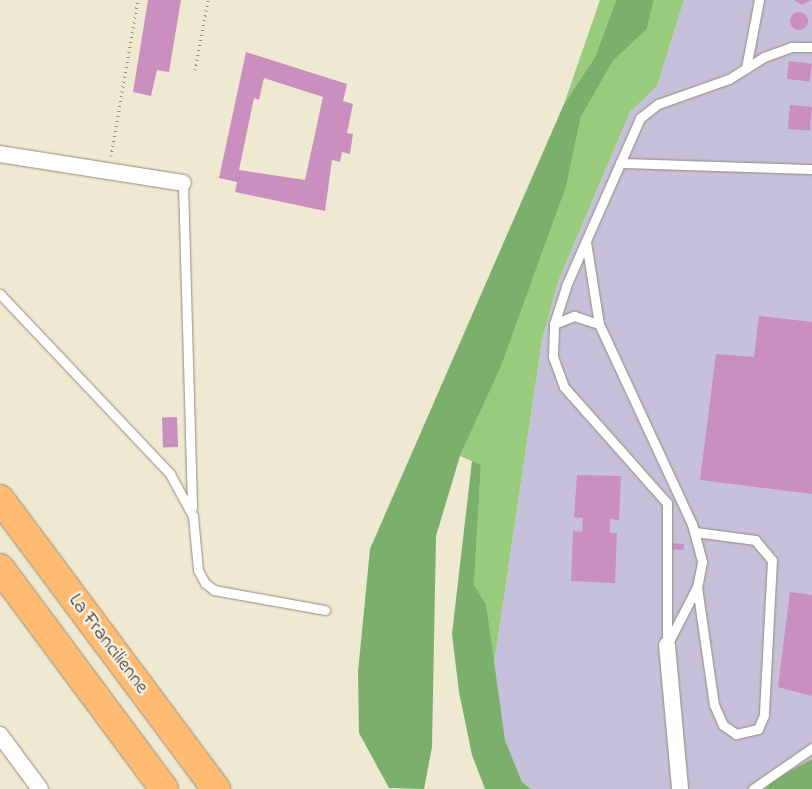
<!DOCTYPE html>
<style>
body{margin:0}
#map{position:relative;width:812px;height:789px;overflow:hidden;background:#efe9d2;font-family:"Indie Flower",sans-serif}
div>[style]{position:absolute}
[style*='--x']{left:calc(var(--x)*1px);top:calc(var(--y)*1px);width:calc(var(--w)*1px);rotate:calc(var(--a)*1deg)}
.industrial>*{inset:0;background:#c6c0da}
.green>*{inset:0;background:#98cc7c}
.forest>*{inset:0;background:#7ab06c}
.building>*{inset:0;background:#ca8fbe;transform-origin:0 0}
.round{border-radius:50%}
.path>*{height:3px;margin-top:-1.5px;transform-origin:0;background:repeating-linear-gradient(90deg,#958a78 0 1px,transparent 0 5px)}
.roads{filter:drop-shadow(0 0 1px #958a78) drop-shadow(0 0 1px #958a78)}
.service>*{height:9px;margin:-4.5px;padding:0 4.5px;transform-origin:4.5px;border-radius:4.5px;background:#fff}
.minor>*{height:16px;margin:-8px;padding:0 8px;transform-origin:8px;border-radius:8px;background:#fff}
.motorway>*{height:28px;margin:-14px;padding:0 14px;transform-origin:14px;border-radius:14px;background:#ffbb71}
span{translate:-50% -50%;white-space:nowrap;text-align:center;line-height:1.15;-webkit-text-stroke:5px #f7f3e8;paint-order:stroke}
.street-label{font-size:20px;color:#3b2a1e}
</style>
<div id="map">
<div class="industrial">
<i style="clip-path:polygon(684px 0,812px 0,812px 759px,765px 789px,531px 789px,522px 782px,505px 740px,493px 671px,542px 340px,558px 282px,630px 112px,657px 86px)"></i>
</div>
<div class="green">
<i style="clip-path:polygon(600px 0,616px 0,595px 57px,564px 104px)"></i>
<i style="clip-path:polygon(654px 0,684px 0,657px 86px,630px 112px,558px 282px,542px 340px,493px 671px,486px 604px,474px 585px,481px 465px,460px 456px,501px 365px,566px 187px,581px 117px,613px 61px,647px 29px)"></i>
</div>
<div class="forest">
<i style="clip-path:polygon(616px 0,654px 0,647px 29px,613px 61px,581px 117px,566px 187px,501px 366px,460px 456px,436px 536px,432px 747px,424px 789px,389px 788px,359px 733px,358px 672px,370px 549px,564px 104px,595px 57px)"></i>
<i style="clip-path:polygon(472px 461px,481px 465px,474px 585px,486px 604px,505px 740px,522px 782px,531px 789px,485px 789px,472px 755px,459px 692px,452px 634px)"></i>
<i style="clip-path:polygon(812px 759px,812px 789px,765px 789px,774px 780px)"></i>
</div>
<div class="building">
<i style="clip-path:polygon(148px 0,181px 0,169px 72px,157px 70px,151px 96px,133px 92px)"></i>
<i style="clip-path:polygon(794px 0,811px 0,802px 5px)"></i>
<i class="round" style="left:790px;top:12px;width:18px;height:18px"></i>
<i style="clip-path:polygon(evenodd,246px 52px,347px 84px,343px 101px,353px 104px,347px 133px,353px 134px,350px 154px,342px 152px,340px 162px,332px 160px,325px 211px,235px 192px,237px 182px,219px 178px,246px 52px,264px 78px,323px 97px,305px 180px,239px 170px,254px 98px,259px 100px,264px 78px)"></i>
<i style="left:789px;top:61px;width:23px;height:18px;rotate:7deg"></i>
<i style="left:790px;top:105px;width:22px;height:24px;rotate:5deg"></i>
<i style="clip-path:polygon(759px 316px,812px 322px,812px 494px,700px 480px,716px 354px,754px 357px)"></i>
<i style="left:177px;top:417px;width:30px;height:15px;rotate:88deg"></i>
<i style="clip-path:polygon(577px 475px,621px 476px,619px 520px,610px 519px,610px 533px,617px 533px,615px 583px,571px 581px,573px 531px,582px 532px,583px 518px,574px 517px)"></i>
<i style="left:667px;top:543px;width:17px;height:6px;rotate:3deg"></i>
<i style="clip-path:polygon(790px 592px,812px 595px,812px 696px,778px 687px)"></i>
</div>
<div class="path">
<i style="--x:195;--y:70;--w:71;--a:-79.5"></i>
<i style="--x:111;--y:156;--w:158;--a:-80.2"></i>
</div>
<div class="roads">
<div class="service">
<i style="--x:746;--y:68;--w:69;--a:-79.2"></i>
<i style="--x:620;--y:163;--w:192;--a:1.8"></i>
<i style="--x:183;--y:183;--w:325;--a:88.4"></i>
<i style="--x:586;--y:242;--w:83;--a:81"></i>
<i style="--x:599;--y:324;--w:221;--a:65.1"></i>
<i style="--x:692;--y:524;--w:39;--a:75"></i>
<i style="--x:702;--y:562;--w:25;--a:101"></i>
<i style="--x:697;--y:587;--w:63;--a:117.4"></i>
<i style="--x:0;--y:294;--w:248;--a:46.6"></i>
<i style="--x:170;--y:474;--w:48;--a:61.3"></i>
<i style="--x:193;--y:516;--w:54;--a:84.7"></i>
<i style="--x:198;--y:570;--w:15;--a:62"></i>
<i style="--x:205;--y:583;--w:11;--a:38"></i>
<i style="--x:214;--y:590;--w:113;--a:10.2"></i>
<i style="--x:554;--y:324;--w:22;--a:-22"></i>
<i style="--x:574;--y:316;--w:26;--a:18"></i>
<i style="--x:695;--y:532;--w:61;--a:7.6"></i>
<i style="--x:755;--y:540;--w:26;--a:50"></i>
<i style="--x:772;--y:560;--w:155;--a:93"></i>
<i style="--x:764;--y:715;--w:15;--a:113"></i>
<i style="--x:758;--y:729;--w:23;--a:167"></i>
<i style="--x:736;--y:734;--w:16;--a:-145"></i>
<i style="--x:723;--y:725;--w:22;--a:-114"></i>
<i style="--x:714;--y:705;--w:119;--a:-98.2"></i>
<i style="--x:667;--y:645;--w:142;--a:-90"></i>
<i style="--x:667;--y:503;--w:155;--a:-131.6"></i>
<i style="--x:564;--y:387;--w:33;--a:-110"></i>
<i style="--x:553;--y:356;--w:32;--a:-88"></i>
<i style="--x:554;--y:324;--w:40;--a:-72"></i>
<i style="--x:566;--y:286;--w:184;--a:-66.2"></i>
<i style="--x:640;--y:118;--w:23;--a:-38"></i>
<i style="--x:658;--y:104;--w:75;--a:-19.4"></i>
<i style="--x:729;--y:79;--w:41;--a:-32.2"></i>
<i style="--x:764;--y:57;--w:30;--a:-20"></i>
<i style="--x:792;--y:47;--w:20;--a:0"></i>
<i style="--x:753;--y:789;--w:72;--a:-34.8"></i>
</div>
<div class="minor">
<i style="--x:0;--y:154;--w:185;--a:9"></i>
<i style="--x:667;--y:645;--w:145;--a:84.8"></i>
<i style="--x:0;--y:735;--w:67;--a:53.5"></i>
</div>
<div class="motorway">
<i style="--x:0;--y:499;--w:362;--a:53.3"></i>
<i style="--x:0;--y:568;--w:275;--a:53.4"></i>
</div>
</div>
<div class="street-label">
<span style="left:108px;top:644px;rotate:53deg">La Francilienne</span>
</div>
</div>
